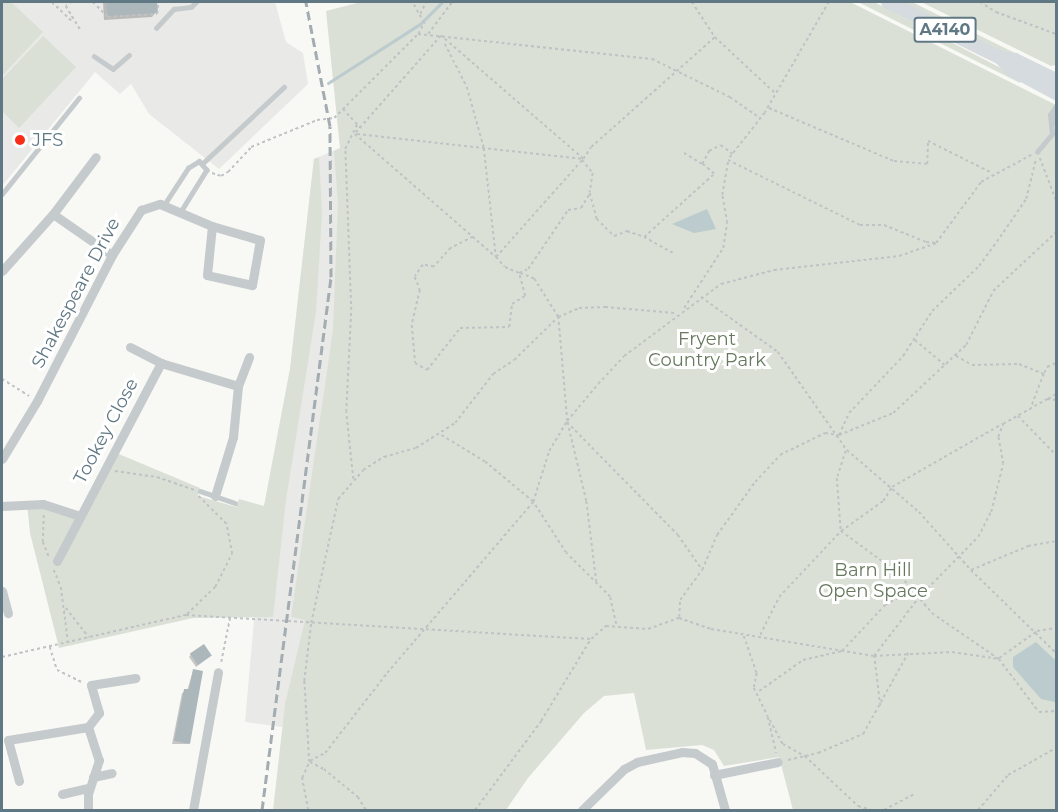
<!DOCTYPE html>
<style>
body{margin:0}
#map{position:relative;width:1058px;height:812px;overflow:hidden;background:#f8f8f5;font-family:Montserrat,sans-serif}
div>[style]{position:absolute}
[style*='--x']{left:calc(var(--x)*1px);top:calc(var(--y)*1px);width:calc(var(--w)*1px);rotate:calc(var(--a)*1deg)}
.built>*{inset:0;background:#e9e9e8}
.green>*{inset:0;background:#dae0d5}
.water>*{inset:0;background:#bbcbce}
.shadow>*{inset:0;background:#0003}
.stream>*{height:3px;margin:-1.5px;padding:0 1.5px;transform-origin:1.5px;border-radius:1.5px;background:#bbcbce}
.building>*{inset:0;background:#abb7bb;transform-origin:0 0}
.path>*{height:1.5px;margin-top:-0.75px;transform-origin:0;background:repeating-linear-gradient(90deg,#c0c3c5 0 3px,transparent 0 6px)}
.service>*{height:4.5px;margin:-2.25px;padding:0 2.25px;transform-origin:2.25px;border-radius:2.25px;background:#c5cacd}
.minor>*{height:9px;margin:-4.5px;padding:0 4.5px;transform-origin:4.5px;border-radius:4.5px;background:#c5cacd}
.primary>*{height:14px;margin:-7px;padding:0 7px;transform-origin:7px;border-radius:7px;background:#d5dbde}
.rail>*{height:3px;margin-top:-1.5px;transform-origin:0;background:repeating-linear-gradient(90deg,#a3acb1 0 9px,transparent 0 13.5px)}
.dots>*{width:16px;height:16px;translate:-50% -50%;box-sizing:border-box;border:3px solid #fff;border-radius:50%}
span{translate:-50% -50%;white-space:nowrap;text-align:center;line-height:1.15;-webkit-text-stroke:6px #fff;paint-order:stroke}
.shield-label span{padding:2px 4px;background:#fff;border:2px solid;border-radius:4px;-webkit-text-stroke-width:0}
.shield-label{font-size:16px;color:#607883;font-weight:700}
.poi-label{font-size:18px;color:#607883}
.left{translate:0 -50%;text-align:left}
.street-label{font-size:18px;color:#607883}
.park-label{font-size:18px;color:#677a5f}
.frame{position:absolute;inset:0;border:3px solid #607883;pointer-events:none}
</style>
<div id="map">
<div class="built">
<i style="clip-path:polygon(2px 2px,275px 2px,286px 42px,303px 53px,308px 84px,219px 169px,149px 114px,131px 84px,120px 94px,95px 72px,2px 186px)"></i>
<i style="clip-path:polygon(340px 148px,347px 232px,309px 603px,282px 727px,245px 722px,264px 507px,290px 369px,314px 159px)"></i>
</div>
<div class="green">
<i style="clip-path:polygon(2px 2px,11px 2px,43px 32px,2px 76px)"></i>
<i style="clip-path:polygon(361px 2px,850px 2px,1056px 105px,1056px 810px,793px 810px,779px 757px,724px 766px,714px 750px,702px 745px,646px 750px,634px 693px,604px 696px,584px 713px,528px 778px,506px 810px,273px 810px,285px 704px,305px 620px,291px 617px,333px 330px,338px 203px,334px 151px,340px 148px,326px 11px)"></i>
<i style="clip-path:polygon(858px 2px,874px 2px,1022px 79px,1020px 83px)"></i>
<i style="clip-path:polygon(899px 2px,912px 2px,1027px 59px,1026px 64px)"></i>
<i style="clip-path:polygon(921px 2px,1056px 2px,1056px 65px,1051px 66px)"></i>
<i style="clip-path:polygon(43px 36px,76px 67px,19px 128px,2px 111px,2px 79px)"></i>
<i style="clip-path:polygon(319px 157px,322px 213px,316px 312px,286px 500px,273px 617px,193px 618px,59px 648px,30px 533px,27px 504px,80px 515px,114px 452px,200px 488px,198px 496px,236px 507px,239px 499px,264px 506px,290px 369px,314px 159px)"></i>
</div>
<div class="water">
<i style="clip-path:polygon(707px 209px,716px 229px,694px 233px,672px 224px)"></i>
<i style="clip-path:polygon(1036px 642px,1055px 660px,1055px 702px,1041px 699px,1013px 667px,1013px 657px)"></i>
</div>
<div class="shadow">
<i style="clip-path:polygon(103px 2px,156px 2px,156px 12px,152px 17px,104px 20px)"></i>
<i style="clip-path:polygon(191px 654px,208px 658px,196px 667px,189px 657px)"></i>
<i style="clip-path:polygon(193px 671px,188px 744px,172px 744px,182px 693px,187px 691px)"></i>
</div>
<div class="stream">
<i style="--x:328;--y:83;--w:109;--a:-32.7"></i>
<i style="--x:420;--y:24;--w:31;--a:-45"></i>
</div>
<div class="building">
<i style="clip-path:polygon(107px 2px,157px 2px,158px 13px,108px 16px)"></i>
<i style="left:204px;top:644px;width:14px;height:17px;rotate:56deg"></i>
<i style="clip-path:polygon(193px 669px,203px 671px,190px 744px,174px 741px,184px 689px,189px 689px)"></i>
</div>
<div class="path">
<i style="--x:52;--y:2;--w:29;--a:44"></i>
<i style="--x:72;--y:2;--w:7;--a:146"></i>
<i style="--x:66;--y:6;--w:29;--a:59"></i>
<i style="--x:93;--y:2;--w:21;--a:45"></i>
<i style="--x:108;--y:17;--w:49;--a:-3.5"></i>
<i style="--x:157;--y:14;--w:12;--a:-85"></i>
<i style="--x:692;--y:2;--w:42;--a:56.7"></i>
<i style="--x:715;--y:37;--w:82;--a:43"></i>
<i style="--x:829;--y:2;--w:128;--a:120"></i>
<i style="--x:765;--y:113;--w:60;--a:128.2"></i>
<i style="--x:728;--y:160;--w:147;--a:26.2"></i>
<i style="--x:860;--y:225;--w:24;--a:0"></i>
<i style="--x:884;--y:225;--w:45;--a:22"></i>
<i style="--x:926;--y:242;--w:10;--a:6"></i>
<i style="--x:936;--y:243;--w:76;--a:-53.6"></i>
<i style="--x:981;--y:182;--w:57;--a:-28.4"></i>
<i style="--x:980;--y:2;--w:19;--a:32"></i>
<i style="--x:996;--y:12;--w:64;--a:20.1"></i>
<i style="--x:420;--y:14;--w:13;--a:-63"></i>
<i style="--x:418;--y:34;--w:235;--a:6.1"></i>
<i style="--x:652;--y:59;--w:87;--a:26"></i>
<i style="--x:730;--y:97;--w:37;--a:35"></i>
<i style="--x:428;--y:34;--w:40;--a:-53"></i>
<i style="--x:445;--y:44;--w:48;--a:62.9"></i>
<i style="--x:467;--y:87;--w:63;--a:74.4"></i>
<i style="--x:484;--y:148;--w:110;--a:83.7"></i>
<i style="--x:496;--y:257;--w:13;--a:48"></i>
<i style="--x:505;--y:267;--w:15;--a:23"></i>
<i style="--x:519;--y:273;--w:10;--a:-24"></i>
<i style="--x:528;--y:269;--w:71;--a:-55.9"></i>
<i style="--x:568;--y:210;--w:13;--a:-9"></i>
<i style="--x:581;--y:208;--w:17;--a:-59"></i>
<i style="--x:769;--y:108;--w:136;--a:23"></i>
<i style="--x:894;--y:161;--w:33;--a:5"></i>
<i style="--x:927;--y:164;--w:23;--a:-88"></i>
<i style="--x:928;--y:141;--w:72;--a:26.6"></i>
<i style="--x:343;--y:109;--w:25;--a:47"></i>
<i style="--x:357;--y:134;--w:226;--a:6.3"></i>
<i style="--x:684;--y:153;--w:21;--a:31"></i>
<i style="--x:702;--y:164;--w:15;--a:-62"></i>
<i style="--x:709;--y:151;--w:13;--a:-27"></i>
<i style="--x:721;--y:145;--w:15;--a:37"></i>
<i style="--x:1040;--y:158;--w:45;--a:69.1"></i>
<i style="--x:583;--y:159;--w:188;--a:-139.1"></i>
<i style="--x:441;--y:36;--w:130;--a:131.3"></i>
<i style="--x:355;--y:134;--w:187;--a:41.1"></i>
<i style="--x:496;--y:257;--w:130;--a:-48.4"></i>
<i style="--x:582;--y:160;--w:1;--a:-45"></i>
<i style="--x:583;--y:159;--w:14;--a:-56"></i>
<i style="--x:591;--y:147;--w:166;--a:-41.6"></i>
<i style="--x:582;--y:160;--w:17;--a:50"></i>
<i style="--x:593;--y:173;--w:20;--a:99"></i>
<i style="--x:590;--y:193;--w:27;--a:75"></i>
<i style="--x:597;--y:219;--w:24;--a:45"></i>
<i style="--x:614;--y:236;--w:14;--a:-21"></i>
<i style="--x:627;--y:231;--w:18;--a:19"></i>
<i style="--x:644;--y:237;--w:94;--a:-42"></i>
<i style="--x:714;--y:174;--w:16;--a:-140"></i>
<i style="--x:212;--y:173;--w:9;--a:18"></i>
<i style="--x:221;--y:176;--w:8;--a:-30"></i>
<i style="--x:228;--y:172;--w:34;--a:-47"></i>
<i style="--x:251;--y:147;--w:71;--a:-22.2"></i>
<i style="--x:317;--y:120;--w:17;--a:-7"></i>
<i style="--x:334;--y:118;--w:119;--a:-45"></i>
<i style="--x:418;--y:34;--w:13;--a:-61"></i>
<i style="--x:424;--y:23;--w:24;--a:-120"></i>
<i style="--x:473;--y:237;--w:25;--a:153"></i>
<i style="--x:451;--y:248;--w:25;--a:132"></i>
<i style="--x:434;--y:267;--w:11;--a:-170"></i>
<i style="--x:423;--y:265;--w:14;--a:124"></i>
<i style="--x:415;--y:277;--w:14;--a:69"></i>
<i style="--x:420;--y:290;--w:36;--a:103"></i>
<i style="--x:412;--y:325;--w:38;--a:85"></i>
<i style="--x:415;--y:363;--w:14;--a:30"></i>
<i style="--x:427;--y:370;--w:53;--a:-51.8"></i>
<i style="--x:460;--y:328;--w:49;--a:-1.2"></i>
<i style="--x:509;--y:327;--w:23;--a:-83"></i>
<i style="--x:512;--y:304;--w:15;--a:-32"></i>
<i style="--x:525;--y:296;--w:24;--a:-105"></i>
<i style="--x:644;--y:237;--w:33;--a:29"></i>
<i style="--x:701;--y:297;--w:95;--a:35.5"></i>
<i style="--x:778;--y:352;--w:120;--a:54.9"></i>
<i style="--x:847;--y:450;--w:95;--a:40.7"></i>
<i style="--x:919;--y:512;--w:78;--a:48.1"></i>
<i style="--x:971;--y:570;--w:119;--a:44.3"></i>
<i style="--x:684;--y:308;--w:72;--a:-57"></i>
<i style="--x:723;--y:248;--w:25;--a:-81"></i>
<i style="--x:727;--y:223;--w:28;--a:-100"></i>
<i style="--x:722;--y:195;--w:35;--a:-80"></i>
<i style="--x:915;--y:340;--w:39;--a:40"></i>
<i style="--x:956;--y:356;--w:18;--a:29"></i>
<i style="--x:972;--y:365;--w:47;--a:-1.2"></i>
<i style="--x:1019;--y:364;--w:27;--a:22"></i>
<i style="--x:1044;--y:374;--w:34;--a:111"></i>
<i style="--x:1044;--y:373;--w:7;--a:-63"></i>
<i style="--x:1047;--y:367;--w:10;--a:-24"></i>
<i style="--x:2;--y:379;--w:32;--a:32"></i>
<i style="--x:1048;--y:399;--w:9;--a:-32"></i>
<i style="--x:1018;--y:416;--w:54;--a:45.7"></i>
<i style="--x:567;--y:422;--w:158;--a:45.5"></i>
<i style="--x:678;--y:535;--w:40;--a:55.1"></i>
<i style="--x:839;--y:435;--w:24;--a:-66"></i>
<i style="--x:849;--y:413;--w:79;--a:-46.5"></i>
<i style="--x:903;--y:356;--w:54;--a:-57.2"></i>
<i style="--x:932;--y:311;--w:65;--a:-43.8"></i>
<i style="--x:979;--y:266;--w:36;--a:-54"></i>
<i style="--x:1000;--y:237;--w:46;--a:-55.6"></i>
<i style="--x:1026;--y:199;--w:42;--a:-76.3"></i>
<i style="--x:846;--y:451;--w:28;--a:108"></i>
<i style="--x:837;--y:478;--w:53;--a:85.7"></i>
<i style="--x:841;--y:531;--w:52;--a:-35.5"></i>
<i style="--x:883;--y:501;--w:17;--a:-57"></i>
<i style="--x:892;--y:487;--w:127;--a:-29.8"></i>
<i style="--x:115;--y:471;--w:42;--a:8.1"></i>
<i style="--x:157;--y:477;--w:39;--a:19"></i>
<i style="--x:353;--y:479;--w:67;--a:-96"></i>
<i style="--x:346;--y:412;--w:102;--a:-87.2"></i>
<i style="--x:351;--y:310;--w:161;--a:-92.1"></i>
<i style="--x:345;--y:149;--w:28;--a:-64"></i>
<i style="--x:44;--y:515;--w:27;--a:92"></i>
<i style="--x:43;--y:542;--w:16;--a:68"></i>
<i style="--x:54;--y:570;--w:18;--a:68"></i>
<i style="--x:61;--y:587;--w:54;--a:82.6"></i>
<i style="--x:971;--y:570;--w:62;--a:-22.8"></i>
<i style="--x:1028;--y:546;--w:28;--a:-10"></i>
<i style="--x:596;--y:582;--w:82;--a:-97"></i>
<i style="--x:586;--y:501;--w:82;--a:-103.4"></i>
<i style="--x:567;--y:421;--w:104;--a:-94.9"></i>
<i style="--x:558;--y:317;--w:23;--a:-23"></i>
<i style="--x:579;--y:308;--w:26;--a:-2"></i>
<i style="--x:605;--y:307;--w:70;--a:4.9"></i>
<i style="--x:66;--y:608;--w:37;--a:52"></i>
<i style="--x:187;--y:614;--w:39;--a:-44"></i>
<i style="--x:215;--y:587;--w:37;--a:-63"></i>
<i style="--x:232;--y:554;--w:31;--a:-101"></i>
<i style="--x:226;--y:524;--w:40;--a:-135"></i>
<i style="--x:679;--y:617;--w:17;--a:-87"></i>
<i style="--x:680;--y:600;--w:37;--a:-54"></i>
<i style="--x:702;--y:570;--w:38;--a:-67"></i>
<i style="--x:717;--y:535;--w:65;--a:-54.4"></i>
<i style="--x:755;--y:482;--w:37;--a:-47"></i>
<i style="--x:780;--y:455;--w:50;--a:-26.1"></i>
<i style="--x:825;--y:433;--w:14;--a:8"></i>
<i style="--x:839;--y:435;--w:58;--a:-22.2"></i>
<i style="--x:893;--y:413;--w:100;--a:-43"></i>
<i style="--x:966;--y:345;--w:60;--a:-63.4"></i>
<i style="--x:993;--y:291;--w:86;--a:-43.1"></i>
<i style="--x:616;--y:624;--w:28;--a:-103"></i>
<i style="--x:610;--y:597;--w:62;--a:-135"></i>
<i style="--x:566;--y:553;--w:61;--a:-122.9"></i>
<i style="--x:533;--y:502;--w:53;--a:-72.6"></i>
<i style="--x:549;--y:451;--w:35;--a:-59"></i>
<i style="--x:567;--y:421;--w:48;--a:-50"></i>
<i style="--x:598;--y:384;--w:38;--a:-47"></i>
<i style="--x:624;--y:356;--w:121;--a:-36.6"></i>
<i style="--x:721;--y:284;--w:55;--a:-14.8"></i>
<i style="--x:774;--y:270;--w:126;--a:-6.4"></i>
<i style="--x:899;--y:256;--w:39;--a:-19"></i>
<i style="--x:760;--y:635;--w:42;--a:-63.4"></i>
<i style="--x:779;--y:597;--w:91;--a:-46.8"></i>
<i style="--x:841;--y:531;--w:69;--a:36.2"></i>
<i style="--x:897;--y:572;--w:54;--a:49.5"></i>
<i style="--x:932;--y:613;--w:81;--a:34.5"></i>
<i style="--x:999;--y:659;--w:66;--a:53"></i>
<i style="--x:1039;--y:712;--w:17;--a:-3"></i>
<i style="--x:744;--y:636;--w:39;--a:71"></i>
<i style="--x:757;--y:673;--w:15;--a:101"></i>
<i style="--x:754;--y:688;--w:32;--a:64"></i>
<i style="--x:768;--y:717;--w:37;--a:77"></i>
<i style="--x:50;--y:647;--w:24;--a:73"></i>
<i style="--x:57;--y:670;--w:28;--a:26"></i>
<i style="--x:2;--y:657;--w:189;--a:-12.9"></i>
<i style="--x:186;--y:615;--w:406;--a:3.4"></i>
<i style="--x:591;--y:639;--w:20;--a:-41"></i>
<i style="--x:606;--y:626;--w:42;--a:4.1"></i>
<i style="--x:648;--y:629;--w:33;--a:-20"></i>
<i style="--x:679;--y:618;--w:34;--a:19"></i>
<i style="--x:711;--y:629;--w:165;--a:9.4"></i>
<i style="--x:874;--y:656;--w:78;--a:-2.9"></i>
<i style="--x:952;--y:652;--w:48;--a:8.5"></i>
<i style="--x:999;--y:658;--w:47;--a:-35.4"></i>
<i style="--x:1037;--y:631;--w:19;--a:-9"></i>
<i style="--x:221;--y:662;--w:46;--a:-78.7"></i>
<i style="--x:759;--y:691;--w:54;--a:-35.2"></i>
<i style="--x:803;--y:660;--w:40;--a:-13"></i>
<i style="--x:842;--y:651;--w:63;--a:-46.9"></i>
<i style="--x:885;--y:605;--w:30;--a:-28"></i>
<i style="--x:880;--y:706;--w:50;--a:-96.8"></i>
<i style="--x:874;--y:656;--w:74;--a:-52.7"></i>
<i style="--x:919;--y:597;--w:84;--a:-45.5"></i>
<i style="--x:978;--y:537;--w:28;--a:-63"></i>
<i style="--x:991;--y:512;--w:49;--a:-76"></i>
<i style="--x:1003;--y:464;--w:27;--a:-100"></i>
<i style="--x:998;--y:437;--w:14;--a:-69"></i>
<i style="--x:1003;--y:424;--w:51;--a:-29.6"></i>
<i style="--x:1047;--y:399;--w:9;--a:6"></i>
<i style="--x:770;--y:720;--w:27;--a:62"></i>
<i style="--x:783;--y:744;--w:25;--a:29"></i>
<i style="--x:805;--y:756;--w:73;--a:43.3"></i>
<i style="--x:858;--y:806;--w:15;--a:16"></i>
<i style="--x:788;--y:760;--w:31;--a:-13"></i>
<i style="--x:818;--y:753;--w:49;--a:-22.9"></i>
<i style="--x:863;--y:734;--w:93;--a:-60.9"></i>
<i style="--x:310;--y:761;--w:17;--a:-28"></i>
<i style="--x:325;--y:753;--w:101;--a:-52.2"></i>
<i style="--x:387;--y:673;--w:225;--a:-49.5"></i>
<i style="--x:533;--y:502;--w:62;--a:-140.2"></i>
<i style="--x:485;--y:462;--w:54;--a:-148.7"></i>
<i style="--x:310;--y:762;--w:16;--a:27"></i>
<i style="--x:324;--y:769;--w:44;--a:39.5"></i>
<i style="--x:358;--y:797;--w:15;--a:58"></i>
<i style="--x:308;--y:810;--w:33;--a:-101"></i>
<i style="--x:302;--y:778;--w:17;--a:-66"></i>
<i style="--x:309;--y:762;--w:81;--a:-93.5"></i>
<i style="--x:304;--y:681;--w:58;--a:-83.1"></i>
<i style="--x:311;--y:623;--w:127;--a:-77.7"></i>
<i style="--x:338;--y:499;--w:38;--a:-49"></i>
<i style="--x:363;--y:470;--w:25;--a:-32"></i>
<i style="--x:384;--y:457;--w:33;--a:-16"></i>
<i style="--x:416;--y:448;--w:46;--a:-32.7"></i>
<i style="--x:455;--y:423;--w:62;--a:-52.2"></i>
<i style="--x:493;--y:374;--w:25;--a:-34"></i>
<i style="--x:514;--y:360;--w:62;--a:-44.3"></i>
<i style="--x:558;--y:317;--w:45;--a:-122.3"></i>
<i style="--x:534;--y:279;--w:16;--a:-158"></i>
<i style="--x:475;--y:810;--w:111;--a:-53.4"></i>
<i style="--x:541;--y:721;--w:95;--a:-58.8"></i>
<i style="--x:884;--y:810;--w:34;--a:-28"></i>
<i style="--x:978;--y:810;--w:46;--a:-49.4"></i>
<i style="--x:1008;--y:775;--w:55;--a:-29.4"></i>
</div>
<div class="service">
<i style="--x:156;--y:28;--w:26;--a:-47"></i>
<i style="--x:174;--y:9;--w:17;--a:-7"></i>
<i style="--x:191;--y:7;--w:7;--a:-45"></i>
<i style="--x:94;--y:56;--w:23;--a:34"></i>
<i style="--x:113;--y:69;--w:21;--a:-41"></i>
<i style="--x:1052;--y:124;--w:16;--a:-75"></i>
<i style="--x:1037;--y:152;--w:23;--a:-50"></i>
<i style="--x:1052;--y:134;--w:19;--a:-96"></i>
<i style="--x:1050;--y:115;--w:11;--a:-56"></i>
<i style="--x:203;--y:163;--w:111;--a:-43.2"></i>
<i style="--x:2;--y:194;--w:123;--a:-51.3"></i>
<i style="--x:164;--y:205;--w:44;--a:-57"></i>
<i style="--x:188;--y:168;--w:13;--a:-32"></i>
<i style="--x:199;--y:161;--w:12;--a:48"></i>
<i style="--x:207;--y:170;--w:49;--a:121.8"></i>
<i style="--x:200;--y:491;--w:37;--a:19"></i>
</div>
<div class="minor">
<i style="--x:53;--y:214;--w:72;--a:34.8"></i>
<i style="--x:2;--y:271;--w:76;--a:-48.2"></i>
<i style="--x:53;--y:214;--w:71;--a:-53"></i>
<i style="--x:130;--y:347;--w:35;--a:27"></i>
<i style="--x:161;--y:363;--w:80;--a:16.6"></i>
<i style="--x:2;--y:459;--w:68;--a:-58.9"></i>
<i style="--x:37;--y:401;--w:164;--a:-62.8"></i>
<i style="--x:112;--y:255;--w:54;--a:-57.2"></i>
<i style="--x:141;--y:210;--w:20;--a:-18"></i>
<i style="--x:160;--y:204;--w:56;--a:22.9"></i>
<i style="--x:212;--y:226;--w:50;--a:16.3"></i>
<i style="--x:260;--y:240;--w:46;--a:100.1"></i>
<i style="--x:252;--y:285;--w:46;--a:-167.5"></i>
<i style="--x:207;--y:275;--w:49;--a:-84.2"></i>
<i style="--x:215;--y:496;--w:62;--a:-73"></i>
<i style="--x:233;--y:437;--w:51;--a:-84.4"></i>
<i style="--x:238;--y:386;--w:31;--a:-69"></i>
<i style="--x:2;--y:506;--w:41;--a:-2.8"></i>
<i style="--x:43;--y:504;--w:39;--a:18"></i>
<i style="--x:57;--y:561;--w:224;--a:-62.3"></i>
<i style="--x:2;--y:591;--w:23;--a:75"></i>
<i style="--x:88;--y:727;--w:35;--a:72"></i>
<i style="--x:99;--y:760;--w:35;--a:108"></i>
<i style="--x:88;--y:793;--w:17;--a:90"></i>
<i style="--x:714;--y:775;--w:65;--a:-11.5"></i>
<i style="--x:93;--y:777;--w:19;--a:-12"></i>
<i style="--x:19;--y:781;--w:42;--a:-105"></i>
<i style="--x:8;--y:740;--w:81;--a:-9.2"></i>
<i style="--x:88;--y:727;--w:18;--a:-52"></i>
<i style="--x:99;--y:713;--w:29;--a:-106"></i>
<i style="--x:91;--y:685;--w:45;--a:-9"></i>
<i style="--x:62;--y:794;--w:28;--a:-13"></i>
<i style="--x:193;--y:810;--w:140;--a:-79.7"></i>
<i style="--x:582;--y:810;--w:59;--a:-44.3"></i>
<i style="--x:624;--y:769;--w:15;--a:-28"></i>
<i style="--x:637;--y:762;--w:46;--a:-12.5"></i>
<i style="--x:682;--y:752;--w:13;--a:4"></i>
<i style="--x:695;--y:753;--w:20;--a:33"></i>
<i style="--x:712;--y:764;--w:48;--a:74.2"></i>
</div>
<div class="primary">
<i style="--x:888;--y:2;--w:126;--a:26.4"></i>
<i style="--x:1001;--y:58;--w:14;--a:8"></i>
<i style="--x:1015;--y:60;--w:46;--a:26"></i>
<i style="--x:1001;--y:58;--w:15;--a:48"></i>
<i style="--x:1011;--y:69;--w:51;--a:28.1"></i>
</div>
<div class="rail">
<i style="--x:262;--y:810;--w:537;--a:-82.62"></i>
<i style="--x:331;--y:277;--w:151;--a:-90.4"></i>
<i style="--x:330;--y:126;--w:126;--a:-101"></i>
</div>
<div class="dots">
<i style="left:20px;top:140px;background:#f62e17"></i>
</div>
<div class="shield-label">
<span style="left:945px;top:30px">A4140</span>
</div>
<div class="poi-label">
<span class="left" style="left:32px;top:140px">JFS</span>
</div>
<div class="street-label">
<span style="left:76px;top:293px;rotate:-62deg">Shakespeare Drive</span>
<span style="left:106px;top:431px;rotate:-62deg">Tookey Close</span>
</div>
<div class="park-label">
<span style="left:707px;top:350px">Fryent<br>Country Park</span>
<span style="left:873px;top:581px">Barn Hill<br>Open Space</span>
</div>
<div class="frame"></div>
</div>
